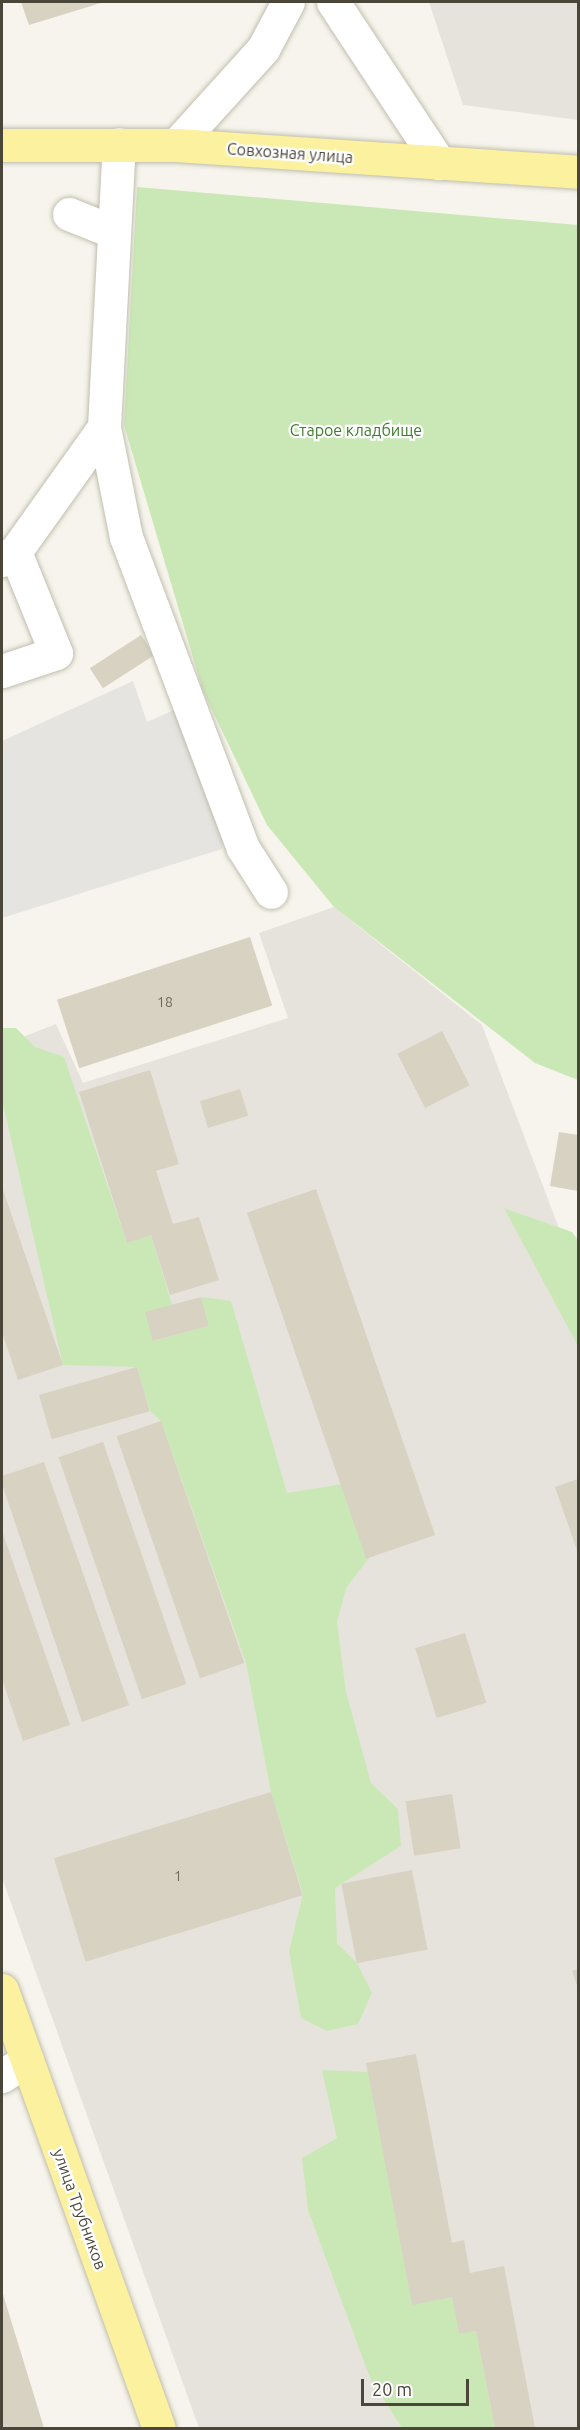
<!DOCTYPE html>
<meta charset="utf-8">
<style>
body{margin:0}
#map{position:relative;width:580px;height:2430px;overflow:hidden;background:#f6f4ec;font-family:Ubuntu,sans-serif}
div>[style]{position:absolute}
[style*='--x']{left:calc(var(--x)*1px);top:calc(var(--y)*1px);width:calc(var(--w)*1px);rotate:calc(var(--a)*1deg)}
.industrial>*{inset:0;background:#e6e3dd}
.green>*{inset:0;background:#cae8b6}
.parking>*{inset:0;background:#e5e4e0}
.building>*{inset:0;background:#d7d2c1;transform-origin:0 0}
.roads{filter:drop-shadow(0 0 2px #c1beae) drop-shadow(0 0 2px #c1beae)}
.minor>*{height:33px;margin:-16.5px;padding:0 16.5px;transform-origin:16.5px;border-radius:16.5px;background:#fff}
.major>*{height:33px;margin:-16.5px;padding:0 16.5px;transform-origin:16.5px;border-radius:16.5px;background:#fcf19f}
span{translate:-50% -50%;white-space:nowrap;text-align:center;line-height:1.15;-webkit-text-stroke:4.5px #fff;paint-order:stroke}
.number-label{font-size:14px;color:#6d695b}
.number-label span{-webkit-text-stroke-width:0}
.street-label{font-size:16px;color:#4a4639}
.park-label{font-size:16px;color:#3e7c2c}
.frame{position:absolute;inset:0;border:3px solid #4a4639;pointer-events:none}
.scale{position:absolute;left:361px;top:2379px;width:108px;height:27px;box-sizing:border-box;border:3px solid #4a4639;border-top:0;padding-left:8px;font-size:18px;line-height:21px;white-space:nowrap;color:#4a4639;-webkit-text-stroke:4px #fff;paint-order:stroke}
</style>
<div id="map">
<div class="industrial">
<i style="clip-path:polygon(429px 2px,578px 2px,578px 120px,463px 105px)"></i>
<i style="clip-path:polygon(334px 907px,482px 1025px,568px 1252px,578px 1265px,578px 2428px,199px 2428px,2px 1878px,2px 1045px,56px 1024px,83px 1083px,288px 1018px,259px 933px)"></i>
</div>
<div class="green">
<i style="clip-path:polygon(137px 187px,578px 225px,578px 1080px,535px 1063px,334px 907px,267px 825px,203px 691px,124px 425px)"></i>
<i style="clip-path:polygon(2px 1028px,16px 1028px,35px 1047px,64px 1057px,127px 1243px,151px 1235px,172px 1305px,146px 1313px,154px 1341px,208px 1326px,201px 1297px,231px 1301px,287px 1493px,343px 1484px,369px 1558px,346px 1588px,337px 1622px,346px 1692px,371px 1783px,398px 1809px,401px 1846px,335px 1888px,337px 1943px,357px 1963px,372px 1993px,358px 2024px,327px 2031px,301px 2018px,289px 1951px,303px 1894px,271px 1792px,246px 1663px,161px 1421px,150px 1411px,137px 1367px,63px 1365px,2px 1100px)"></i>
<i style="clip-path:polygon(504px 1208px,572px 1232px,578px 1240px,578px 1346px)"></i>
<i style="clip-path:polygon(322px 2070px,368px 2072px,412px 2304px,452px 2297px,459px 2334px,476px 2331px,495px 2428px,402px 2428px,370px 2378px,308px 2210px,302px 2158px,337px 2138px)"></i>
</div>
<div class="parking">
<i style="clip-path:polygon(133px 681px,147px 722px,185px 705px,227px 829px,222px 849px,2px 918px,2px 741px)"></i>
</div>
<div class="building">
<i style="clip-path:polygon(21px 2px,104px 2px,29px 25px)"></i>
<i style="left:141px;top:635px;width:24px;height:61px;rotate:57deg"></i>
<i style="left:250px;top:937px;width:72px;height:203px;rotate:72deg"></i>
<i style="left:442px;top:1031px;width:61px;height:50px;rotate:63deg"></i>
<i style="clip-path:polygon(150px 1070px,179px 1164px,156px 1171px,173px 1224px,199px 1217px,219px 1280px,170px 1295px,151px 1235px,127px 1243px,79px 1092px)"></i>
<i style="left:240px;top:1089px;width:28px;height:42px;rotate:73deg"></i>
<i style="clip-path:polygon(559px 1132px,578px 1135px,578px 1191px,550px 1186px)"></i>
<i style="clip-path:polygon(2px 1187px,63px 1365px,18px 1380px,2px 1332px)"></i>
<i style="left:316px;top:1189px;width:366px;height:73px;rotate:71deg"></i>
<i style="left:201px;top:1297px;width:30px;height:58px;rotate:75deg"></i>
<i style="left:137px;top:1367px;width:46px;height:102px;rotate:74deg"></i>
<i style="left:161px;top:1421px;width:256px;height:47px;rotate:71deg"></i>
<i style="left:103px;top:1442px;width:256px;height:47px;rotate:71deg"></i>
<i style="clip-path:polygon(44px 1462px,129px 1705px,82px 1722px,2px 1484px,2px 1476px)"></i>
<i style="clip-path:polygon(578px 1479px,578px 1553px,555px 1487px)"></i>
<i style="clip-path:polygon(2px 1531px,70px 1725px,23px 1741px,2px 1679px)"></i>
<i style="left:465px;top:1633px;width:73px;height:52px;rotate:73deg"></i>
<i style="left:271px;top:1792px;width:108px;height:227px;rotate:73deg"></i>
<i style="left:452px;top:1794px;width:55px;height:47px;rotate:81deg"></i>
<i style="left:412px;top:1870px;width:81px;height:72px;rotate:79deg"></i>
<i style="clip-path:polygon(578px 1969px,578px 1988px,572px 1971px)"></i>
<i style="clip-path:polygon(416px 2054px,452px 2243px,464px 2240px,470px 2273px,504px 2266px,535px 2428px,495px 2428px,476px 2331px,459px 2334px,452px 2297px,412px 2305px,366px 2063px)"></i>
<i style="clip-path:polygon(2px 2291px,44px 2428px,2px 2428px)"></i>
</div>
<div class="roads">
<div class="minor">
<i style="--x:333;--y:2;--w:193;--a:56.6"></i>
<i style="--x:176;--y:145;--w:130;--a:-47.8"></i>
<i style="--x:263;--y:49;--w:53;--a:-62"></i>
<i style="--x:69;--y:214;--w:48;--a:21.8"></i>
<i style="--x:104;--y:427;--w:112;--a:78.7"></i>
<i style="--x:126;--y:537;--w:332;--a:69.4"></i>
<i style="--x:243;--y:848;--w:52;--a:57.5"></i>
<i style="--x:2;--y:560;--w:15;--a:-32"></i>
<i style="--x:15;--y:552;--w:153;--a:-54.5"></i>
<i style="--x:104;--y:427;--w:283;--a:-87"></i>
<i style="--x:2;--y:671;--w:57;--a:-18.4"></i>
<i style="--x:56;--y:653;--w:109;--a:-112.1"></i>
<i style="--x:2;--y:2076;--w:30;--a:-33"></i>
</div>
<div class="major">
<i style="--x:2;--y:145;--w:174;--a:0"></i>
<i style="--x:176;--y:145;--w:403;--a:3.8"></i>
<i style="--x:2;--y:1990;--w:465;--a:70.3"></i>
</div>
</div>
<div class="number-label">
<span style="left:165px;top:1002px">18</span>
<span style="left:178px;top:1876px">1</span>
</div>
<div class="street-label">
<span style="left:290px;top:153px;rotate:4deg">Совхозная улица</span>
<span style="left:80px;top:2209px;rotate:70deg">улица Трубников</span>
</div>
<div class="park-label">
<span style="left:356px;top:430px">Старое кладбище</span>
</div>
<div class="frame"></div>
<div class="scale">20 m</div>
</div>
